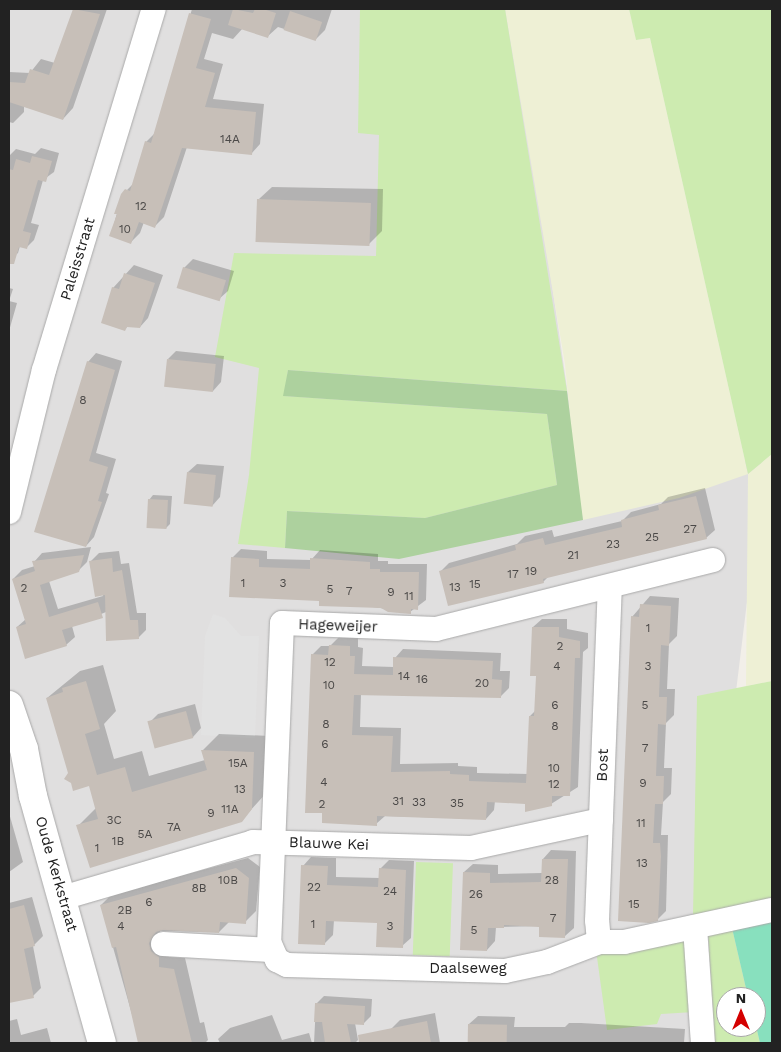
<!DOCTYPE html>
<style>
body{margin:0}
#map{position:relative;width:781px;height:1052px;overflow:hidden;background:#f2efe9;font-family:"Work Sans",sans-serif}
div>[style]{position:absolute}
[style*='--x']{left:calc(var(--x)*1px);top:calc(var(--y)*1px);width:calc(var(--w)*1px);rotate:calc(var(--a)*1deg)}
.residential>*{inset:0;background:#e0dfdf}
.farmland>*{inset:0;background:#eef0d5}
.grass>*{inset:0;background:#cdebb0;transform-origin:0 0}
.forest>*{inset:0;background:#add19e}
.pitch>*{inset:0;background:#88e0be}
.parking>*{inset:0;background:#e2e2e2}
.shadow>*{inset:0;background:#0003}
.building>*{inset:0;background:#c7bfb8;transform-origin:0 0}
.roads{filter:drop-shadow(0 0 1px #a9a9a9) drop-shadow(0 0 1px #a9a9a9)}
.minor>*{height:24px;margin:-12px;padding:0 12px;transform-origin:12px;border-radius:12px;background:#fff}
.tertiary>*{height:28px;margin:-14px;padding:0 14px;transform-origin:14px;border-radius:14px;background:#fff}
span{translate:-50% -50%;white-space:nowrap;text-align:center;line-height:1.15;-webkit-text-stroke:4px #fff;paint-order:stroke}
.number-label{font-size:12px;color:#4b4948}
.number-label span{-webkit-text-stroke-width:0}
.street-label{font-size:15px;color:#222}
.frame{position:absolute;inset:0;border:10px solid #222;pointer-events:none}
.north{position:absolute;left:716px;top:987px;width:50px;height:50px;box-sizing:border-box;background:#fff;border:1px solid #a7a7a7;border-radius:50%;rotate:0deg;font-size:14px;font-weight:700;line-height:20px;text-align:center;color:#222}
.north::after{content:'';display:block;margin:auto;width:18px;height:22px;background:#d40000;clip-path:polygon(50% 0,100% 100%,50% 72%,0 100%)}
</style>
<div id="map">
<div class="residential">
<i style="clip-path:polygon(evenodd,9px 9px,512px 9px,575px 443px,764px 463px,710px 904px,772px 889px,772px 1043px,9px 1043px,9px 9px,726px 997px,756px 997px,756px 1027px,726px 1027px,726px 997px)"></i>
</div>
<div class="farmland">
<i style="clip-path:polygon(505px 9px,629px 9px,636px 40px,650px 38px,748px 474px,772px 454px,772px 681px,746px 686px,748px 474px,679px 498px,583px 520px,576px 480px,565px 364px)"></i>
</div>
<div class="grass">
<i style="clip-path:polygon(360px 9px,505px 9px,567px 391px,288px 370px,284px 396px,547px 414px,557px 485px,425px 518px,287px 511px,285px 548px,238px 544px,249px 475px,259px 368px,215px 357px,234px 253px,376px 256px,379px 135px,358px 133px)"></i>
<i style="clip-path:polygon(629px 9px,772px 9px,772px 454px,748px 474px,650px 38px,636px 40px)"></i>
<i style="clip-path:polygon(772px 681px,772px 898px,693px 915px,697px 696px)"></i>
<i style="left:416px;top:862px;width:37px;height:93px;rotate:2deg"></i>
<i style="clip-path:polygon(732px 928px,748px 997px,726px 997px,726px 1027px,756px 1026px,760px 1043px,715px 1043px,708px 933px)"></i>
<i style="clip-path:polygon(689px 937px,694px 1012px,661px 1014px,657px 1024px,607px 1030px,596px 950px)"></i>
</div>
<div class="forest">
<i style="clip-path:polygon(288px 370px,567px 391px,583px 520px,399px 559px,285px 548px,287px 511px,425px 518px,557px 485px,547px 414px,283px 396px)"></i>
</div>
<div class="pitch">
<i style="clip-path:polygon(772px 920px,772px 1043px,760px 1043px,756px 1026px,756px 997px,748px 997px,732px 928px)"></i>
</div>
<div class="parking">
<i style="clip-path:polygon(213px 614px,225px 618px,241px 636px,259px 636px,255px 738px,201px 735px,205px 636px)"></i>
</div>
<div class="shadow">
<i style="clip-path:polygon(74px 9px,107px 9px,73px 108px,63px 119px,24px 106px,24px 112px,13px 123px,9px 122px,9px 72px,30px 73px,41px 59px,55px 63px)"></i>
<i style="clip-path:polygon(192px 9px,332px 9px,325px 30px,316px 39px,278px 27px,268px 36px,243px 28px,233px 39px,212px 33px,204px 59px,223px 64px,213px 99px,264px 104px,260px 144px,251px 154px,187px 147px,164px 217px,155px 226px,144px 222px,140px 233px,131px 242px,111px 235px,122px 195px,134px 183px,146px 142px,156px 132px)"></i>
<i style="clip-path:polygon(41px 148px,59px 153px,54px 172px,43px 180px,31px 223px,39px 225px,34px 240px,26px 248px,20px 246px,18px 253px,9px 260px,9px 156px,16px 149px,35px 154px)"></i>
<i style="clip-path:polygon(272px 187px,383px 189px,382px 231px,369px 244px,259px 199px)"></i>
<i style="clip-path:polygon(193px 259px,234px 271px,228px 291px,219px 299px,184px 268px)"></i>
<i style="clip-path:polygon(134px 265px,163px 275px,148px 318px,140px 327px,128px 326px,125px 329px,113px 288px)"></i>
<i style="clip-path:polygon(9px 288px,13px 289px,9px 301px,17px 303px,9px 331px)"></i>
<i style="clip-path:polygon(176px 351px,224px 356px,221px 382px,213px 391px,168px 359px)"></i>
<i style="clip-path:polygon(96px 353px,122px 361px,96px 453px,116px 459px,106px 493px,109px 494px,94px 537px,86px 546px,88px 362px)"></i>
<i style="clip-path:polygon(197px 464px,224px 466px,220px 497px,212px 506px,188px 472px)"></i>
<i style="clip-path:polygon(705px 488px,715px 530px,706px 538px,549px 576px,543px 582px,441px 571px,449px 563px,517px 544px,525px 536px,552px 530px,554px 537px,622px 521px,631px 512px,661px 504px,668px 497px)"></i>
<i style="clip-path:polygon(153px 495px,172px 496px,170px 524px,166px 528px,149px 500px)"></i>
<i style="clip-path:polygon(91px 547px,87px 562px,78px 571px,49px 581px,58px 609px,103px 596px,91px 561px,99px 553px,119px 551px,121px 564px,129px 563px,137px 613px,146px 613px,146px 630px,138px 638px,106px 612px,72px 626px,75px 637px,66px 645px,17px 627px,26px 619px,13px 579px,22px 570px,35px 566px,34px 562px,42px 553px)"></i>
<i style="clip-path:polygon(241px 549px,267px 551px,267px 559px,311px 560px,320px 550px,378px 554px,378px 561px,388px 561px,388px 564px,427px 564px,426px 600px,410px 612px,320px 600px,232px 558px)"></i>
<i style="clip-path:polygon(650px 596px,679px 598px,677px 636px,669px 644px,667px 689px,675px 689px,674px 715px,666px 723px,664px 768px,672px 768px,671px 794px,663px 802px,661px 835px,668px 835px,666px 911px,658px 919px,632px 617px)"></i>
<i style="clip-path:polygon(542px 619px,567px 619px,567px 629px,588px 633px,588px 648px,583px 652px,578px 787px,551px 804px,495px 801px,494px 810px,486px 819px,385px 816px,376px 824px,312px 655px,321px 646px,330px 646px,339px 637px,358px 638px,358px 647px,363px 648px,362px 666px,394px 667px,395px 658px,403px 649px,501px 653px,500px 671px,510px 671px,509px 688px,500px 697px,361px 694px,360px 727px,401px 728px,400px 764px,458px 763px,458px 766px,477px 767px,477px 773px,528px 774px,530px 716px,536px 710px,537px 675px,533px 627px)"></i>
<i style="clip-path:polygon(103px 665px,116px 711px,104px 724px,114px 759px,142px 751px,149px 776px,205px 760px,202px 751px,219px 734px,270px 736px,268px 791px,241px 821px,78px 826px,96px 808px,90px 784px,69px 773px,47px 698px,80px 671px)"></i>
<i style="clip-path:polygon(195px 704px,201px 728px,193px 737px,156px 747px,149px 723px,158px 714px)"></i>
<i style="clip-path:polygon(9px 813px,23px 862px,9px 872px)"></i>
<i style="clip-path:polygon(551px 850px,576px 851px,574px 928px,565px 936px,540px 926px,496px 927px,495px 941px,487px 950px,464px 872px,473px 864px,498px 865px,498px 874px,542px 873px,543px 859px)"></i>
<i style="clip-path:polygon(311px 857px,336px 858px,336px 877px,380px 878px,380px 869px,389px 860px,414px 861px,411px 938px,402px 946px,378px 922px,334px 920px,333px 935px,325px 943px,303px 866px)"></i>
<i style="clip-path:polygon(248px 858px,260px 867px,256px 911px,245px 922px,230px 921px,219px 932px,160px 931px,162px 939px,170px 946px,169px 957px,185px 958px,200px 1023px,204px 1022px,208px 1040px,205px 1043px,146px 1043px,141px 1024px,135px 1025px,101px 905px,112px 894px)"></i>
<i style="clip-path:polygon(32px 897px,43px 936px,33px 946px,41px 988px,33px 996px,9px 1002px,9px 903px)"></i>
<i style="clip-path:polygon(324px 996px,372px 999px,371px 1016px,364px 1023px,355px 1023px,358px 1040px,355px 1043px,314px 1043px,316px 1004px)"></i>
<i style="clip-path:polygon(435px 1013px,440px 1043px,394px 1043px,391px 1029px,400px 1020px)"></i>
<i style="clip-path:polygon(272px 1015px,282px 1040px,309px 1033px,312px 1043px,220px 1043px,218px 1039px,230px 1028px)"></i>
<i style="clip-path:polygon(478px 1016px,515px 1017px,514px 1027px,565px 1027px,569px 1023px,581px 1023px,685px 1029px,684px 1043px,469px 1043px,469px 1024px)"></i>
<i style="clip-path:polygon(17px 1019px,21px 1035px,47px 1028px,51px 1043px,9px 1043px,9px 1021px)"></i>
</div>
<div class="building">
<i style="clip-path:polygon(73px 9px,100px 14px,63px 120px,9px 102px,9px 82px,25px 83px,30px 69px,49px 75px)"></i>
<i style="clip-path:polygon(233px 9px,253px 13px,255px 9px,263px 9px,276px 13px,268px 38px,228px 25px)"></i>
<i style="left:290px;top:11px;width:34px;height:20px;rotate:19deg"></i>
<i style="clip-path:polygon(189px 13px,211px 19px,196px 68px,215px 73px,205px 107px,256px 112px,252px 155px,182px 148px,155px 228px,139px 222px,131px 244px,109px 236px,117px 214px,114px 214px,121px 194px,125px 189px,130px 191px,145px 141px,151px 143px)"></i>
<i style="clip-path:polygon(32px 156px,52px 161px,46px 182px,38px 180px,23px 231px,31px 233px,27px 249px,19px 247px,14px 264px,9px 264px,9px 169px,13px 170px,16px 159px,30px 163px)"></i>
<i style="left:257px;top:199px;width:114px;height:43px;rotate:2deg"></i>
<i style="left:183px;top:267px;width:45px;height:22px;rotate:17deg"></i>
<i style="clip-path:polygon(124px 273px,155px 283px,140px 328px,127px 327px,125px 331px,101px 323px,112px 287px,119px 289px)"></i>
<i style="left:167px;top:359px;width:49px;height:28px;rotate:6deg"></i>
<i style="clip-path:polygon(87px 361px,115px 370px,89px 461px,108px 467px,98px 501px,102px 502px,86px 547px,34px 532px)"></i>
<i style="left:187px;top:472px;width:29px;height:32px;rotate:6deg"></i>
<i style="clip-path:polygon(696px 496px,707px 539px,543px 579px,544px 583px,448px 606px,439px 571px,516px 550px,515px 545px,543px 538px,545px 545px,622px 527px,621px 520px,659px 510px,658px 505px)"></i>
<i style="left:148px;top:499px;width:20px;height:29px;rotate:3deg"></i>
<i style="clip-path:polygon(84px 555px,79px 572px,40px 585px,49px 617px,98px 602px,103px 618px,62px 630px,67px 646px,25px 659px,16px 627px,26px 624px,12px 579px,35px 571px,32px 561px)"></i>
<i style="clip-path:polygon(231px 557px,259px 559px,259px 567px,310px 569px,310px 558px,370px 562px,370px 569px,380px 569px,380px 572px,419px 572px,418px 610px,411px 609px,411px 614px,388px 612px,381px 608px,319px 606px,319px 601px,229px 597px)"></i>
<i style="clip-path:polygon(112px 558px,113px 572px,122px 570px,130px 620px,138px 620px,139px 639px,106px 641px,105px 595px,95px 597px,89px 561px)"></i>
<i style="clip-path:polygon(640px 604px,671px 606px,669px 646px,661px 645px,659px 697px,667px 697px,666px 725px,658px 724px,656px 776px,664px 776px,663px 804px,655px 804px,653px 843px,660px 843px,661px 856px,658px 921px,649px 923px,618px 921px,631px 616px,639px 617px)"></i>
<i style="clip-path:polygon(532px 627px,559px 627px,559px 637px,580px 641px,580px 658px,575px 658px,570px 796px,552px 796px,552px 806px,525px 812px,525px 804px,487px 802px,486px 820px,377px 816px,377px 826px,322px 823px,322px 813px,305px 813px,311px 654px,328px 655px,329px 645px,350px 646px,350px 656px,355px 656px,354px 674px,393px 675px,393px 657px,493px 661px,492px 679px,502px 680px,501px 698px,354px 695px,352px 735px,393px 736px,391px 772px,450px 771px,450px 774px,469px 775px,469px 781px,526px 783px,529px 716px,534px 716px,536px 676px,530px 676px)"></i>
<i style="clip-path:polygon(86px 681px,100px 729px,85px 734px,97px 775px,125px 767px,132px 792px,207px 770px,201px 750px,254px 752px,252px 809px,242px 822px,90px 868px,76px 825px,98px 819px,89px 786px,73px 791px,71px 783px,64px 779px,68px 773px,46px 698px,63px 692px,62px 688px)"></i>
<i style="left:186px;top:711px;width:28px;height:40px;rotate:75deg"></i>
<i style="clip-path:polygon(542px 859px,568px 859px,565px 938px,539px 937px,539px 927px,504px 925px,504px 928px,488px 928px,487px 951px,460px 950px,463px 872px,490px 873px,490px 883px,541px 882px)"></i>
<i style="clip-path:polygon(301px 865px,328px 866px,327px 885px,378px 887px,379px 868px,406px 870px,403px 948px,376px 947px,377px 923px,326px 921px,325px 945px,298px 944px)"></i>
<i style="clip-path:polygon(236px 868px,249px 878px,246px 924px,220px 922px,219px 933px,163px 930px,156px 932px,149px 943px,151px 951px,159px 957px,159px 967px,174px 969px,192px 1043px,138px 1043px,116px 947px,112px 948px,100px 905px)"></i>
<i style="clip-path:polygon(24px 905px,35px 946px,24px 949px,34px 998px,9px 1003px,9px 909px)"></i>
<i style="clip-path:polygon(315px 1003px,365px 1006px,364px 1025px,347px 1024px,351px 1043px,325px 1043px,322px 1022px,314px 1022px)"></i>
<i style="clip-path:polygon(427px 1021px,431px 1043px,359px 1043px,358px 1035px)"></i>
<i style="left:468px;top:1024px;width:39px;height:19px;rotate:1deg"></i>
</div>
<div class="roads">
<div class="minor">
<i style="--x:9;--y:512;--w:146;--a:-76.2"></i>
<i style="--x:44;--y:370;--w:377;--a:-73.1"></i>
<i style="--x:713;--y:560;--w:285;--a:166"></i>
<i style="--x:436;--y:629;--w:154;--a:-177.8"></i>
<i style="--x:282;--y:623;--w:319;--a:92.3"></i>
<i style="--x:269;--y:942;--w:20;--a:66"></i>
<i style="--x:277;--y:960;--w:11;--a:27"></i>
<i style="--x:287;--y:965;--w:218;--a:1.6"></i>
<i style="--x:505;--y:971;--w:43;--a:-12.1"></i>
<i style="--x:547;--y:962;--w:56;--a:-21"></i>
<i style="--x:599;--y:942;--w:25;--a:0"></i>
<i style="--x:624;--y:942;--w:151;--a:-12.2"></i>
<i style="--x:62;--y:898;--w:199;--a:-16.3"></i>
<i style="--x:253;--y:842;--w:218;--a:1.6"></i>
<i style="--x:471;--y:848;--w:133;--a:-12.2"></i>
<i style="--x:695;--y:927;--w:116;--a:86.1"></i>
<i style="--x:599;--y:942;--w:21;--a:-95"></i>
<i style="--x:597;--y:921;--w:334;--a:-87.8"></i>
<i style="--x:163;--y:944;--w:108;--a:3.2"></i>
</div>
<div class="tertiary">
<i style="--x:9;--y:705;--w:46;--a:71.2"></i>
<i style="--x:24;--y:749;--w:48;--a:79.2"></i>
<i style="--x:33;--y:796;--w:256;--a:74.4"></i>
</div>
</div>
<div class="number-label">
<span style="left:230px;top:140px">14A</span>
<span style="left:141px;top:207px">12</span>
<span style="left:125px;top:230px">10</span>
<span style="left:83px;top:401px">8</span>
<span style="left:690px;top:530px">27</span>
<span style="left:652px;top:538px">25</span>
<span style="left:613px;top:545px">23</span>
<span style="left:573px;top:556px">21</span>
<span style="left:531px;top:572px">19</span>
<span style="left:513px;top:575px">17</span>
<span style="left:243px;top:584px">1</span>
<span style="left:283px;top:584px">3</span>
<span style="left:475px;top:585px">15</span>
<span style="left:455px;top:588px">13</span>
<span style="left:24px;top:589px">2</span>
<span style="left:330px;top:590px">5</span>
<span style="left:349px;top:592px">7</span>
<span style="left:391px;top:593px">9</span>
<span style="left:409px;top:597px">11</span>
<span style="left:648px;top:629px">1</span>
<span style="left:560px;top:647px">2</span>
<span style="left:330px;top:663px">12</span>
<span style="left:557px;top:667px">4</span>
<span style="left:648px;top:667px">3</span>
<span style="left:404px;top:677px">14</span>
<span style="left:422px;top:680px">16</span>
<span style="left:482px;top:684px">20</span>
<span style="left:329px;top:686px">10</span>
<span style="left:555px;top:706px">6</span>
<span style="left:645px;top:706px">5</span>
<span style="left:326px;top:725px">8</span>
<span style="left:555px;top:727px">8</span>
<span style="left:325px;top:745px">6</span>
<span style="left:645px;top:749px">7</span>
<span style="left:238px;top:764px">15A</span>
<span style="left:554px;top:769px">10</span>
<span style="left:324px;top:783px">4</span>
<span style="left:643px;top:784px">9</span>
<span style="left:554px;top:785px">12</span>
<span style="left:240px;top:790px">13</span>
<span style="left:398px;top:802px">31</span>
<span style="left:419px;top:803px">33</span>
<span style="left:457px;top:804px">35</span>
<span style="left:322px;top:805px">2</span>
<span style="left:230px;top:810px">11A</span>
<span style="left:211px;top:814px">9</span>
<span style="left:114px;top:821px">3C</span>
<span style="left:641px;top:824px">11</span>
<span style="left:174px;top:828px">7A</span>
<span style="left:145px;top:835px">5A</span>
<span style="left:118px;top:842px">1B</span>
<span style="left:97px;top:849px">1</span>
<span style="left:642px;top:864px">13</span>
<span style="left:228px;top:881px">10B</span>
<span style="left:552px;top:881px">28</span>
<span style="left:314px;top:888px">22</span>
<span style="left:199px;top:889px">8B</span>
<span style="left:390px;top:892px">24</span>
<span style="left:476px;top:895px">26</span>
<span style="left:149px;top:903px">6</span>
<span style="left:634px;top:905px">15</span>
<span style="left:125px;top:911px">2B</span>
<span style="left:553px;top:919px">7</span>
<span style="left:313px;top:925px">1</span>
<span style="left:121px;top:927px">4</span>
<span style="left:390px;top:927px">3</span>
<span style="left:474px;top:931px">5</span>
</div>
<div class="street-label">
<span style="left:78px;top:259px;rotate:-73deg">Paleisstraat</span>
<span style="left:338px;top:626px;rotate:2deg">Hageweijer</span>
<span style="left:603px;top:765px;rotate:-88deg">Bost</span>
<span style="left:329px;top:844px;rotate:2deg">Blauwe Kei</span>
<span style="left:56px;top:874px;rotate:74deg">Oude Kerkstraat</span>
<span style="left:468px;top:969px">Daalseweg</span>
</div>
<div class="frame"></div>
<div class="north">N</div>
</div>
